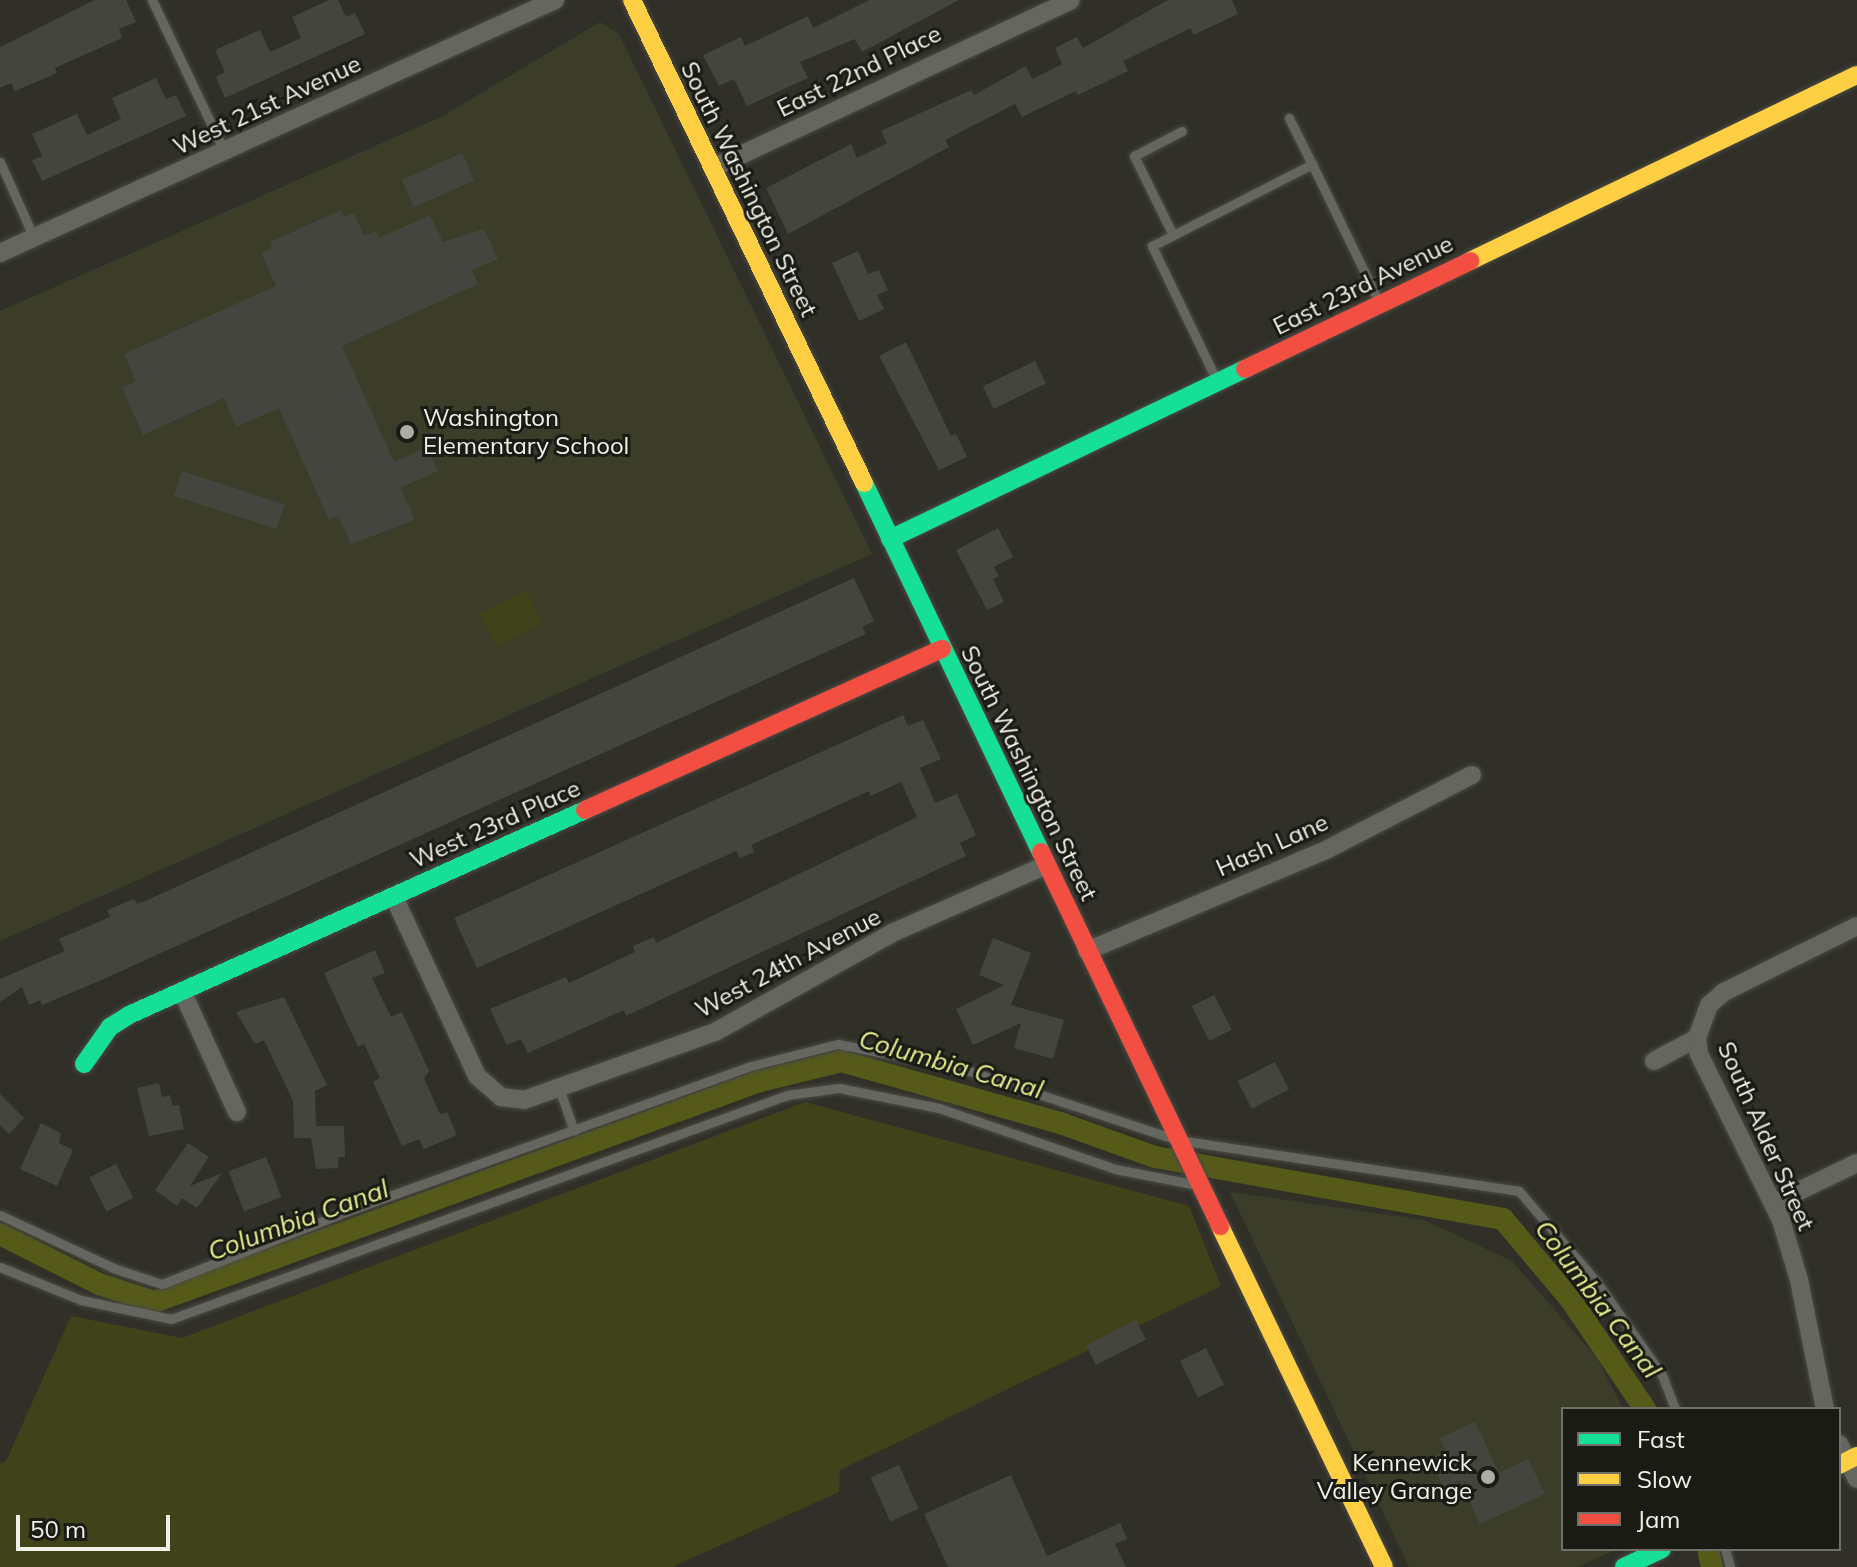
<!DOCTYPE html>
<style>
body{margin:0}
#map{position:relative;width:1857px;height:1567px;overflow:hidden;background:#303028;font-family:Mulish,sans-serif}
div>[style]{position:absolute}
[style*='--x']{left:calc(var(--x)*1px);top:calc(var(--y)*1px);width:calc(var(--w)*1px);rotate:calc(var(--a)*1deg)}
.built>*{inset:0;background:#3b3d29}
.green>*{inset:0;background:#404319;transform-origin:0 0}
.canal>*{height:22px;margin:-11px;padding:0 11px;transform-origin:11px;border-radius:11px;background:#565a19}
.building>*{inset:0;background:#45453f;transform-origin:0 0}
.roads{filter:drop-shadow(0 0 2px #4b4b45) drop-shadow(0 0 2px #4b4b45)}
.lane>*{height:9px;margin:-4.5px;padding:0 4.5px;transform-origin:4.5px;border-radius:4.5px;background:#65665f}
.street>*{height:18px;margin:-9px;padding:0 9px;transform-origin:9px;border-radius:9px;background:#65665f}
.fast>*{height:18px;margin:-9px;padding:0 9px;transform-origin:9px;border-radius:9px;background:#16e098}
.slow>*{height:18px;margin:-9px;padding:0 9px;transform-origin:9px;border-radius:9px;background:#ffcf43}
.jam>*{height:18px;margin:-9px;padding:0 9px;transform-origin:9px;border-radius:9px;background:#f24e42}
.dots>*{width:22px;height:22px;translate:-50% -50%;box-sizing:border-box;border:4px solid #1a1b14;border-radius:50%}
span{translate:-50% -50%;white-space:nowrap;text-align:center;line-height:1.15;-webkit-text-stroke:6px #1a1b14;paint-order:stroke}
.street-label{font-size:24px;color:#eff1e7}
.poi-label{font-size:24px;color:#eff1e7}
.left{translate:0 -50%;text-align:left}
.right{translate:-100% -50%;text-align:right}
.water-label{font-size:26px;color:#e4ed8c;font-style:italic}
.legend{position:absolute;left:1561px;top:1407px;width:280px;height:144px;box-sizing:border-box;background:#1a1b14;border:2px solid #6f7168;margin:0;padding:10px 14px;list-style:none;font-size:24px;color:#eff1e7}
.legend li{display:flex;align-items:center;gap:16px;height:40px}
.legend b{width:40px;border:2px solid #6f7168}
.scale{position:absolute;left:16px;top:1515px;width:154px;height:36px;box-sizing:border-box;border:4px solid #eff1e7;border-top:0;padding-left:10px;font-size:24px;line-height:28px;white-space:nowrap;color:#eff1e7;-webkit-text-stroke:6px #1a1b14;paint-order:stroke}
</style>
<div id="map">
<div class="built">
<i style="clip-path:polygon(600px 22px,619px 34px,872px 554px,0 941px,0 311px,441px 117px)"></i>
<i style="clip-path:polygon(1230px 1192px,1424px 1220px,1512px 1261px,1597px 1358px,1623px 1409px,1563px 1409px,1563px 1549px,1617px 1549px,1578px 1567px,1409px 1567px)"></i>
</div>
<div class="green">
<i style="left:526px;top:590px;width:38px;height:52px;rotate:63deg"></i>
<i style="clip-path:polygon(805px 1102px,1189px 1206px,1221px 1286px,840px 1470px,839px 1492px,672px 1567px,0 1567px,0 1463px,6px 1461px,71px 1316px,182px 1338px)"></i>
</div>
<div class="canal">
<i style="--x:0;--y:1234;--w:111;--a:26.8"></i>
<i style="--x:99;--y:1284;--w:58;--a:18.1"></i>
<i style="--x:154;--y:1302;--w:642;--a:-20.04"></i>
<i style="--x:757;--y:1082;--w:87;--a:-14"></i>
<i style="--x:841;--y:1061;--w:231;--a:15.8"></i>
<i style="--x:1063;--y:1124;--w:98;--a:19.7"></i>
<i style="--x:1155;--y:1157;--w:353;--a:10.1"></i>
<i style="--x:1503;--y:1219;--w:106;--a:50"></i>
<i style="--x:1571;--y:1300;--w:132;--a:55.8"></i>
<i style="--x:1709;--y:1554;--w:13;--a:77"></i>
</div>
<div class="building">
<i style="clip-path:polygon(94px 0,126px 0,136px 22px,119px 29px,122px 38px,55px 68px,57px 73px,15px 91px,11px 83px,0 88px,0 47px)"></i>
<i style="clip-path:polygon(329px 0,338px 0,346px 17px,355px 13px,365px 34px,225px 98px,216px 77px,225px 72px,215px 50px,260px 30px,270px 52px,301px 38px,292px 17px)"></i>
<i style="clip-path:polygon(869px 0,959px 0,862px 52px,855px 39px,800px 62px,808px 78px,747px 106px,734px 79px,719px 86px,703px 55px,741px 37px,745px 46px,808px 16px,813px 28px)"></i>
<i style="clip-path:polygon(1168px 0,1232px 0,1238px 14px,1193px 35px,1191px 28px,1123px 61px,1128px 71px,1078px 95px,1076px 91px,1022px 117px,1015px 104px,945px 140px,949px 147px,788px 234px,766px 188px,851px 144px,857px 158px,887px 143px,881px 131px,971px 90px,974px 95px,1026px 66px,1032px 79px,1062px 64px,1055px 48px,1077px 37px,1083px 48px)"></i>
<i style="clip-path:polygon(156px 78px,166px 99px,176px 95px,186px 116px,42px 181px,32px 160px,42px 156px,32px 134px,77px 114px,87px 135px,121px 119px,112px 98px)"></i>
<i style="left:462px;top:153px;width:30px;height:66px;rotate:66deg"></i>
<i style="clip-path:polygon(341px 210px,344px 217px,354px 213px,364px 236px,376px 231px,379px 238px,430px 215px,443px 242px,484px 229px,498px 259px,472px 270px,478px 284px,342px 346px,394px 462px,427px 447px,438px 471px,400px 488px,415px 520px,351px 544px,338px 516px,329px 520px,279px 408px,236px 427px,224px 398px,143px 435px,122px 388px,136px 382px,124px 354px,276px 286px,261px 253px,273px 248px,270px 242px)"></i>
<i style="clip-path:polygon(858px 251px,868px 274px,879px 270px,888px 290px,877px 295px,884px 309px,859px 321px,832px 263px)"></i>
<i style="clip-path:polygon(906px 342px,951px 436px,956px 434px,967px 457px,939px 470px,879px 356px)"></i>
<i style="left:1035px;top:361px;width:25px;height:58px;rotate:64deg"></i>
<i style="left:182px;top:471px;width:108px;height:26px;rotate:18deg"></i>
<i style="clip-path:polygon(998px 528px,1013px 557px,994px 567px,999px 576px,993px 579px,1004px 602px,987px 610px,956px 550px)"></i>
<i style="clip-path:polygon(854px 578px,874px 621px,862px 627px,866px 634px,97px 982px,42px 1005px,40px 1000px,29px 1005px,22px 987px,0 1002px,0 979px,65px 951px,59px 939px,110px 917px,107px 910px,134px 899px,137px 904px,145px 901px)"></i>
<i style="clip-path:polygon(903px 715px,908px 726px,923px 720px,941px 759px,920px 768px,935px 803px,957px 794px,976px 835px,960px 843px,966px 856px,626px 1016px,624px 1010px,528px 1053px,521px 1039px,507px 1045px,490px 1009px,566px 977px,569px 983px,635px 952px,633px 946px,654px 937px,656px 943px,917px 817px,901px 782px,871px 796px,869px 791px,751px 845px,754px 852px,740px 858px,736px 851px,477px 968px,454px 918px)"></i>
<i style="clip-path:polygon(993px 938px,1031px 953px,1011px 1005px,1064px 1020px,1053px 1059px,1014px 1048px,1021px 1023px,973px 1045px,956px 1009px,1004px 985px,979px 975px)"></i>
<i style="clip-path:polygon(375px 950px,385px 973px,372px 978px,391px 1017px,402px 1012px,429px 1071px,424px 1078px,440px 1114px,447px 1112px,457px 1135px,424px 1149px,419px 1139px,402px 1146px,373px 1082px,380px 1078px,364px 1044px,358px 1047px,324px 973px)"></i>
<i style="left:1214px;top:995px;width:39px;height:25px;rotate:63deg"></i>
<i style="clip-path:polygon(284px 997px,327px 1085px,315px 1091px,316px 1126px,344px 1126px,345px 1157px,338px 1157px,338px 1168px,316px 1169px,311px 1138px,294px 1138px,293px 1101px,264px 1040px,255px 1044px,236px 1012px)"></i>
<i style="left:1275px;top:1062px;width:31px;height:42px;rotate:63deg"></i>
<i style="clip-path:polygon(159px 1083px,162px 1097px,170px 1095px,173px 1106px,179px 1105px,184px 1129px,149px 1136px,137px 1088px)"></i>
<i style="clip-path:polygon(0 1094px,24px 1118px,9px 1134px,0 1125px)"></i>
<i style="clip-path:polygon(41px 1123px,61px 1133px,59px 1143px,73px 1150px,57px 1186px,20px 1169px)"></i>
<i style="clip-path:polygon(188px 1143px,209px 1157px,190px 1186px,222px 1173px,197px 1208px,182px 1198px,177px 1206px,155px 1190px)"></i>
<i style="left:266px;top:1157px;width:43px;height:40px;rotate:69deg"></i>
<i style="left:116px;top:1164px;width:38px;height:30px;rotate:63deg"></i>
<i style="left:1136px;top:1320px;width:22px;height:56px;rotate:63deg"></i>
<i style="left:1206px;top:1348px;width:41px;height:29px;rotate:64deg"></i>
<i style="clip-path:polygon(1475px 1422px,1499px 1473px,1528px 1459px,1545px 1494px,1480px 1524px,1459px 1480px,1444px 1488px,1430px 1459px,1446px 1451px,1439px 1438px)"></i>
<i style="left:899px;top:1465px;width:48px;height:31px;rotate:66deg"></i>
<i style="clip-path:polygon(1011px 1475px,1047px 1556px,1120px 1523px,1127px 1539px,1115px 1544px,1126px 1567px,948px 1567px,924px 1514px)"></i>
</div>
<div class="roads">
<div class="lane">
<i style="--x:152;--y:0;--w:167;--a:64.5"></i>
<i style="--x:1289;--y:118;--w:51;--a:63.4"></i>
<i style="--x:0;--y:162;--w:83;--a:65.9"></i>
<i style="--x:1173;--y:235;--w:88;--a:-116.3"></i>
<i style="--x:1134;--y:156;--w:54;--a:-27.5"></i>
<i style="--x:1216;--y:379;--w:148;--a:-115.7"></i>
<i style="--x:1152;--y:246;--w:180;--a:-27.1"></i>
<i style="--x:1312;--y:164;--w:153;--a:64.1"></i>
<i style="--x:560;--y:1091;--w:42;--a:70.7"></i>
<i style="--x:0;--y:1215;--w:128;--a:25"></i>
<i style="--x:116;--y:1269;--w:48;--a:18.1"></i>
<i style="--x:162;--y:1284;--w:200;--a:-21.4"></i>
<i style="--x:348;--y:1211;--w:428;--a:-19.8"></i>
<i style="--x:751;--y:1066;--w:90;--a:-14.2"></i>
<i style="--x:838;--y:1044;--w:127;--a:11.3"></i>
<i style="--x:963;--y:1069;--w:226;--a:18.3"></i>
<i style="--x:1178;--y:1140;--w:345;--a:8.5"></i>
<i style="--x:1519;--y:1191;--w:118;--a:49.5"></i>
<i style="--x:1596;--y:1281;--w:115;--a:54.9"></i>
<i style="--x:1662;--y:1375;--w:36;--a:69"></i>
<i style="--x:0;--y:1267;--w:87;--a:22.2"></i>
<i style="--x:81;--y:1300;--w:92;--a:11.9"></i>
<i style="--x:171;--y:1319;--w:655;--a:-19.98"></i>
<i style="--x:787;--y:1095;--w:52;--a:-7.7"></i>
<i style="--x:839;--y:1088;--w:102;--a:11.3"></i>
<i style="--x:939;--y:1108;--w:186;--a:19.1"></i>
<i style="--x:1115;--y:1169;--w:84;--a:11"></i>
<i style="--x:1725;--y:1549;--w:19;--a:74"></i>
</div>
<div class="street">
<i style="--x:713;--y:168;--w:395;--a:-25.1"></i>
<i style="--x:0;--y:253;--w:610;--a:-24.51"></i>
<i style="--x:394;--y:897;--w:197;--a:65.1"></i>
<i style="--x:477;--y:1076;--w:32;--a:41"></i>
<i style="--x:501;--y:1097;--w:23;--a:7"></i>
<i style="--x:524;--y:1100;--w:203;--a:-19.6"></i>
<i style="--x:715;--y:1032;--w:203;--a:-29.2"></i>
<i style="--x:892;--y:933;--w:168;--a:-23.8"></i>
<i style="--x:1087;--y:951;--w:262;--a:-22.9"></i>
<i style="--x:1328;--y:849;--w:162;--a:-27.2"></i>
<i style="--x:182;--y:991;--w:133;--a:65.6"></i>
<i style="--x:1654;--y:1061;--w:49;--a:-28.1"></i>
<i style="--x:1774;--y:1203;--w:92;--a:-25.7"></i>
<i style="--x:1825;--y:1409;--w:132;--a:-101.4"></i>
<i style="--x:1799;--y:1280;--w:63;--a:-106.7"></i>
<i style="--x:1781;--y:1220;--w:185;--a:-116.3"></i>
<i style="--x:1699;--y:1054;--w:16;--a:-97"></i>
<i style="--x:1697;--y:1038;--w:35;--a:-70"></i>
<i style="--x:1709;--y:1005;--w:20;--a:-41"></i>
<i style="--x:1724;--y:992;--w:148;--a:-26.4"></i>
<i style="--x:1839;--y:1444;--w:39;--a:63"></i>
</div>
<div class="fast">
<i style="--x:864;--y:483;--w:409;--a:64.4"></i>
<i style="--x:890;--y:539;--w:394;--a:-25.6"></i>
<i style="--x:84;--y:1064;--w:45;--a:-54.9"></i>
<i style="--x:110;--y:1027;--w:22;--a:-32"></i>
<i style="--x:129;--y:1015;--w:500;--a:-24.2"></i>
<i style="--x:1624;--y:1567;--w:42;--a:-25.3"></i>
</div>
<div class="slow">
<i style="--x:632;--y:0;--w:536;--a:64.34"></i>
<i style="--x:1470;--y:261;--w:429;--a:-25.7"></i>
<i style="--x:1220;--y:1226;--w:378;--a:64.3"></i>
<i style="--x:1839;--y:1465;--w:20;--a:-27"></i>
</div>
<div class="jam">
<i style="--x:1245;--y:369;--w:250;--a:-25.6"></i>
<i style="--x:585;--y:810;--w:392;--a:-24.3"></i>
<i style="--x:1041;--y:852;--w:415;--a:64.4"></i>
</div>
</div>
<div class="dots">
<i style="left:407px;top:432px;background:#acada4"></i>
<i style="left:1488px;top:1477px;background:#acada4"></i>
</div>
<div class="street-label">
<span style="left:859px;top:71px;rotate:-26deg">East 22nd Place</span>
<span style="left:267px;top:105px;rotate:-25deg">West 21st Avenue</span>
<span style="left:749px;top:189px;rotate:64deg">South Washington Street</span>
<span style="left:1363px;top:285px;rotate:-26deg">East 23rd Avenue</span>
<span style="left:1029px;top:773px;rotate:64deg">South Washington Street</span>
<span style="left:495px;top:824px;rotate:-24deg">West 23rd Place</span>
<span style="left:1272px;top:845px;rotate:-24deg">Hash Lane</span>
<span style="left:788px;top:963px;rotate:-28deg">West 24th Avenue</span>
<span style="left:1766px;top:1136px;rotate:66deg">South Alder Street</span>
</div>
<div class="poi-label">
<span class="left" style="left:423px;top:432px">Washington<br>Elementary School</span>
<span class="right" style="left:1472px;top:1477px">Kennewick<br>Valley Grange</span>
</div>
<div class="water-label">
<span style="left:951px;top:1064px;rotate:16deg">Columbia Canal</span>
<span style="left:298px;top:1220px;rotate:-20deg">Columbia Canal</span>
<span style="left:1598px;top:1299px;rotate:53deg">Columbia Canal</span>
</div>
<ul class="legend">
<li><b style="height:10px;background:#16e098"></b>Fast</li>
<li><b style="height:10px;background:#ffcf43"></b>Slow</li>
<li><b style="height:10px;background:#f24e42"></b>Jam</li>
</ul>
<div class="scale">50 m</div>
</div>
